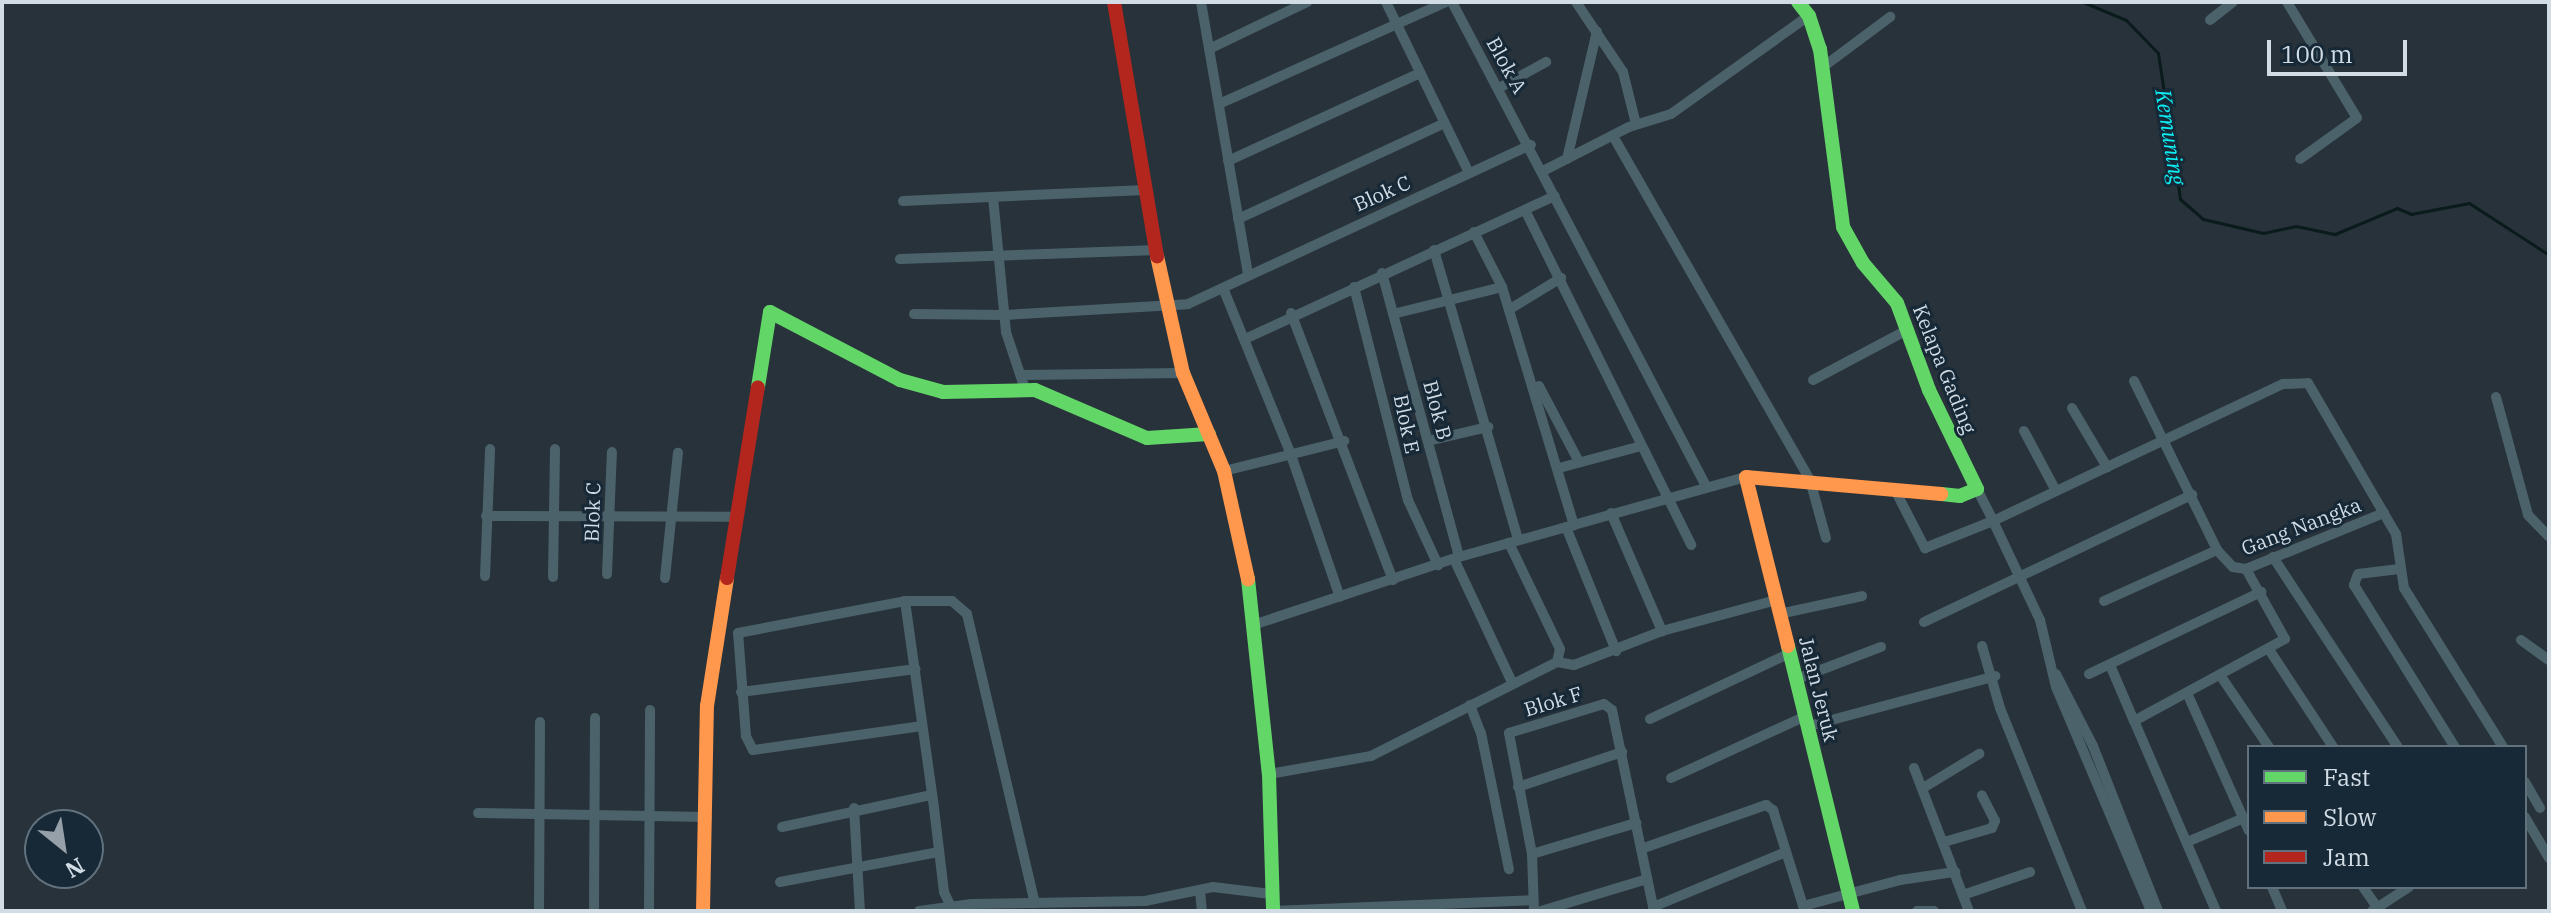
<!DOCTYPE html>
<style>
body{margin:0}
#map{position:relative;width:2551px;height:913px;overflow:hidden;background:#28323a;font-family:"IBM Plex Serif",serif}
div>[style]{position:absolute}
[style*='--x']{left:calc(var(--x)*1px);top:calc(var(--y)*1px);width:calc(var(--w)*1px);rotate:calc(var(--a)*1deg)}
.stream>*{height:3px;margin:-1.5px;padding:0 1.5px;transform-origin:1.5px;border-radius:1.5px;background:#0a1b1c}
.street>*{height:10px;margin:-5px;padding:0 5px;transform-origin:5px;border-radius:5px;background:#4b626a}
.fast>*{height:14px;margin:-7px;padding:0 7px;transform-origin:7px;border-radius:7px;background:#63d668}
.slow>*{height:14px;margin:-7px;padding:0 7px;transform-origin:7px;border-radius:7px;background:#ff974d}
.jam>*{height:14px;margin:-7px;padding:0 7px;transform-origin:7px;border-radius:7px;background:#b3261e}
span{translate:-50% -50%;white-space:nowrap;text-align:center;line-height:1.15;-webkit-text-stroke:6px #172937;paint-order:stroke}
.street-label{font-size:20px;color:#d1dce5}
.water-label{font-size:22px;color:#0df0f4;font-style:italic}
.frame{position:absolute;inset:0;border:4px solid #d1dce5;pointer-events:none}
.legend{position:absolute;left:2247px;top:745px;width:280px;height:144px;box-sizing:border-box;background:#172937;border:2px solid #61717d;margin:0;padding:10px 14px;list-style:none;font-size:24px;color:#d1dce5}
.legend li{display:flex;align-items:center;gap:16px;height:40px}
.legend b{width:40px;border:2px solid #61717d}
.north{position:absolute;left:24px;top:809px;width:80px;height:80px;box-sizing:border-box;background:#172937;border:2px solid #61717d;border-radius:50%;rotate:150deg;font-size:22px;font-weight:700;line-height:32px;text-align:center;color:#d1dce5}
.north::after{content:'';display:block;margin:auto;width:28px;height:36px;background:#96a0a9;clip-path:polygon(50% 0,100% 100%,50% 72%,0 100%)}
.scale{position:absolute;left:2267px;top:40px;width:140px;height:36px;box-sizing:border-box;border:4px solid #d1dce5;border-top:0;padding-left:10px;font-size:24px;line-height:28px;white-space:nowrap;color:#d1dce5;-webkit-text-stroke:6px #172937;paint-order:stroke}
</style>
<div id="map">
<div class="stream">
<i style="--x:2083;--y:2;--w:47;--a:22.7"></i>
<i style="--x:2126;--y:20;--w:46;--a:45.9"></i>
<i style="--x:2158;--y:53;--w:148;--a:81.4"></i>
<i style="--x:2180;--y:199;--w:30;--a:41"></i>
<i style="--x:2203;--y:219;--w:62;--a:13.1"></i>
<i style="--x:2263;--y:233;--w:34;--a:-12"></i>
<i style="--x:2296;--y:226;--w:40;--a:12"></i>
<i style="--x:2335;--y:234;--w:67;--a:-22.8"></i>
<i style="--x:2397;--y:208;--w:15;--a:23"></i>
<i style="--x:2411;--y:214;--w:59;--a:-10.7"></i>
<i style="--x:2469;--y:203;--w:95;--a:33"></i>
</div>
<div class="street">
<i style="--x:1201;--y:2;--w:276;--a:80.2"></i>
<i style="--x:1386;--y:2;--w:190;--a:64.1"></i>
<i style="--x:1452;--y:2;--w:547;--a:62.31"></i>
<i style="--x:1576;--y:2;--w:84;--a:56.1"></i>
<i style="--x:1623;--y:72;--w:54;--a:76"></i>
<i style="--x:2287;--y:2;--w:135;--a:58.9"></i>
<i style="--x:2357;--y:118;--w:70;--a:144.3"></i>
<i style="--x:2210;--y:20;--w:29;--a:-38"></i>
<i style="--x:1209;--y:49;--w:109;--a:-25.6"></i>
<i style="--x:1823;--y:67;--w:84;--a:-36.7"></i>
<i style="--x:1499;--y:88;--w:54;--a:-29"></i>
<i style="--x:1219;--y:104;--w:249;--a:-24.2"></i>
<i style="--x:1613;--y:136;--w:396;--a:60.2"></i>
<i style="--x:1810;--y:480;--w:60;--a:74.6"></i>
<i style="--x:1567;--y:159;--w:131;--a:-76.8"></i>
<i style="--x:1228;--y:161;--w:211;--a:-24.6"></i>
<i style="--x:1543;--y:171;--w:97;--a:-27.1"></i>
<i style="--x:1629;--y:127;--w:44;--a:-17.2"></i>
<i style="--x:1671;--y:114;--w:162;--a:-35.5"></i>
<i style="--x:993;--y:197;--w:136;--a:84.5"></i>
<i style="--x:1006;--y:332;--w:60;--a:71.6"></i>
<i style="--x:903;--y:201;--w:242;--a:-2.6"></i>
<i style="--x:1525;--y:210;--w:374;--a:63.6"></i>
<i style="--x:1238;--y:219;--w:228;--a:-24.9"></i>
<i style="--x:1474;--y:232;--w:62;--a:63"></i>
<i style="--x:1502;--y:287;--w:249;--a:73.2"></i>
<i style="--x:1434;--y:250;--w:302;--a:73.8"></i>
<i style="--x:900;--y:259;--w:258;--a:-2"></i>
<i style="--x:1382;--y:273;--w:294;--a:74.8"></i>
<i style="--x:1354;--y:287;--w:220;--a:75.8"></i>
<i style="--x:1408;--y:500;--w:72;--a:65.2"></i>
<i style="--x:1223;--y:288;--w:180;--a:67.8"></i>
<i style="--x:1291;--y:455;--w:150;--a:71"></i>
<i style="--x:1510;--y:309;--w:60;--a:-31.3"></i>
<i style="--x:1291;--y:313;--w:286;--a:69.1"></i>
<i style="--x:914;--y:314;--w:91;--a:0.6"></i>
<i style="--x:1005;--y:315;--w:183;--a:-3.4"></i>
<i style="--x:1188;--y:304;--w:378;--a:-24.9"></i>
<i style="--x:1393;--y:314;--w:112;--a:-13.9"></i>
<i style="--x:1245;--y:339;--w:341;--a:-24.8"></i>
<i style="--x:1021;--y:375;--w:162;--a:-0.7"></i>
<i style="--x:1813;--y:380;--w:106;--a:-28"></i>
<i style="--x:2134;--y:381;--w:188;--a:63.8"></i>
<i style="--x:2217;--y:550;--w:23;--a:47"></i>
<i style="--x:2233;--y:567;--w:13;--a:9"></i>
<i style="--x:2246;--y:569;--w:149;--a:-22.1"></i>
<i style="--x:1539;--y:386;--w:86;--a:62.2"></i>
<i style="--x:2496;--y:397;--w:122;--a:74.8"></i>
<i style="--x:2528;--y:515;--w:30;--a:46"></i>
<i style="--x:2072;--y:408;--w:69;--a:59.3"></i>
<i style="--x:2024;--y:431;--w:68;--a:61.9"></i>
<i style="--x:1428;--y:441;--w:62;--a:-13.1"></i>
<i style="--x:1559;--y:468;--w:85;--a:-15"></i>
<i style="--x:1224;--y:471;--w:124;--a:-14"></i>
<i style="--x:1894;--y:488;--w:68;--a:62.7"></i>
<i style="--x:1925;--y:548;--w:73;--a:-21.7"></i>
<i style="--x:1993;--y:521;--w:110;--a:64.6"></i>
<i style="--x:2040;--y:620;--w:69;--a:76.6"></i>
<i style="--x:2056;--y:687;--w:243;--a:67"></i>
<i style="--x:1977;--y:489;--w:36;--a:63"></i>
<i style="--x:1993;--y:521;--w:321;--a:-25.3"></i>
<i style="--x:2283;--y:384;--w:25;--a:-2"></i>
<i style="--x:2308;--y:383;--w:175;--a:59.8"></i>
<i style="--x:2396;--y:534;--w:55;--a:81.6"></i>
<i style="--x:2404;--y:588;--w:187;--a:58.1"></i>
<i style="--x:1611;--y:513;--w:129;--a:66.6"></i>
<i style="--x:486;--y:516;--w:248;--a:0.2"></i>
<i style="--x:1566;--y:527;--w:134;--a:68"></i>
<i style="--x:2273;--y:557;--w:227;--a:56.7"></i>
<i style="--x:1454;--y:559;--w:136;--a:64.8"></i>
<i style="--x:2399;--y:569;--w:41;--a:173"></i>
<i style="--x:2358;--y:574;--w:12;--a:110"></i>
<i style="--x:2354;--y:585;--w:191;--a:58.1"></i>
<i style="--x:607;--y:574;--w:122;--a:-87.7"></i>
<i style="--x:485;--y:576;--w:127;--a:-87.7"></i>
<i style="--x:553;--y:577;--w:128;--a:-89.1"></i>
<i style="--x:665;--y:578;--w:126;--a:-84.1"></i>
<i style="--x:905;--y:601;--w:47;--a:0"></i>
<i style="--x:952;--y:601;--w:20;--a:41"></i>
<i style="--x:967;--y:614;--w:297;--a:76.8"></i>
<i style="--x:2104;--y:601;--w:124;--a:-24.3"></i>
<i style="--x:1779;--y:614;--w:85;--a:-12.2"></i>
<i style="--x:1924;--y:622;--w:297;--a:-25.4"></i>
<i style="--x:1253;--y:625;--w:217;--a:-18.3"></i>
<i style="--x:1459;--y:557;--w:298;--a:-15.6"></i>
<i style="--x:2521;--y:640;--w:34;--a:36"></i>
<i style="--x:1982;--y:646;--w:65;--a:73.8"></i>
<i style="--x:2000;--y:708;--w:219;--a:68"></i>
<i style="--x:2270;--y:651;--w:115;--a:56.7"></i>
<i style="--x:1557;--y:662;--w:17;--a:10"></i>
<i style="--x:1574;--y:665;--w:94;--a:-21.1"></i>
<i style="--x:1662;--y:631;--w:118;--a:-15.2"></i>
<i style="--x:2110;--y:665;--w:61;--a:66.8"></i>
<i style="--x:2056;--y:674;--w:81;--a:62.8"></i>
<i style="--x:2093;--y:746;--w:177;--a:68.5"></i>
<i style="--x:2089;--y:674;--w:191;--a:-25.5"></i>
<i style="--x:2220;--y:675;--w:87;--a:55.8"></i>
<i style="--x:1797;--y:679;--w:90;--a:-20.9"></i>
<i style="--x:741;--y:692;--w:176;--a:-7.5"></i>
<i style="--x:2187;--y:693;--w:151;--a:65.8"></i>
<i style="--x:1470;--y:705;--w:30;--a:69"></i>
<i style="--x:1481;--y:733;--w:139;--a:78.4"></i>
<i style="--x:1650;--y:719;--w:155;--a:-25.2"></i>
<i style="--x:922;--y:726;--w:171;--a:171.9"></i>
<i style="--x:753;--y:750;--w:16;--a:-117"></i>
<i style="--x:746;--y:736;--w:103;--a:-94.4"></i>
<i style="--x:738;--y:633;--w:170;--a:-10.8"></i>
<i style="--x:905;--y:601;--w:209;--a:82"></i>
<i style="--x:934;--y:808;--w:85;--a:83.2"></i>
<i style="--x:944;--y:892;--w:17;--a:65"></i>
<i style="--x:1809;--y:726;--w:193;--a:-15"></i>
<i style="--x:1914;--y:768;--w:153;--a:69"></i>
<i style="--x:1269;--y:774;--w:104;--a:-10"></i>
<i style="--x:1371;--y:756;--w:208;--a:-26.8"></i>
<i style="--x:1557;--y:662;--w:13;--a:-77"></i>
<i style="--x:1560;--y:649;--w:118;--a:-115.7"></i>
<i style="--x:1671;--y:778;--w:149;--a:-24.7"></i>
<i style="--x:2525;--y:782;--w:30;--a:60"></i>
<i style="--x:1518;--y:787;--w:110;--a:-18.6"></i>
<i style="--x:1923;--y:788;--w:66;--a:-31.3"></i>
<i style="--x:854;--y:808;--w:103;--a:86.7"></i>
<i style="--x:478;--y:813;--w:229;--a:1"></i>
<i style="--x:2525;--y:817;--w:48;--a:59.7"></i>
<i style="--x:782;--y:827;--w:152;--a:-12.1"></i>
<i style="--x:1944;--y:842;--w:50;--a:-16.3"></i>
<i style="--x:1992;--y:828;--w:8;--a:-67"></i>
<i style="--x:1995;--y:821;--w:29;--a:-117"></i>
<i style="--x:2187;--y:842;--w:62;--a:-22.8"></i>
<i style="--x:1641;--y:849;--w:133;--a:-19.4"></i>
<i style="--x:1766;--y:805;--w:9;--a:36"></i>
<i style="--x:1773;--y:810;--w:101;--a:72.6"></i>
<i style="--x:1803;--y:906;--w:100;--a:-15"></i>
<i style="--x:1900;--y:880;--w:56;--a:-8.3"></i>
<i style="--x:1532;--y:854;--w:109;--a:-16.6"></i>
<i style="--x:780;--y:882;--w:162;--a:-10.7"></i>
<i style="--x:2272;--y:887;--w:26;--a:67"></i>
<i style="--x:2363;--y:887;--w:24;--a:55"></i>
<i style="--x:1200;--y:890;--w:21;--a:85"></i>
<i style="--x:1963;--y:895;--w:71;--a:-18.9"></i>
<i style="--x:1653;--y:907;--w:144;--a:-22.5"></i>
<i style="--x:539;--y:911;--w:189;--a:-89.7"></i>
<i style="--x:594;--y:911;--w:193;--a:-89.7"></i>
<i style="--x:649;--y:911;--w:201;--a:-89.7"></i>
<i style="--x:919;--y:911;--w:53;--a:-7.5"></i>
<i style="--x:972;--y:904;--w:173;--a:-1"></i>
<i style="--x:1145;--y:901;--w:69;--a:-11.6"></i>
<i style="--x:1213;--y:887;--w:58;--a:6.9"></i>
<i style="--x:1273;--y:911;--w:259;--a:-2.4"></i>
<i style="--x:1534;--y:911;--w:57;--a:-92"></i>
<i style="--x:1532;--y:854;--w:123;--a:-100.8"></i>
<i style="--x:1509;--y:733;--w:99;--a:-17"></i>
<i style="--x:1604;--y:704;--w:10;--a:37"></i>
<i style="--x:1612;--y:710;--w:205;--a:78.2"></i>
<i style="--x:1541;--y:911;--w:111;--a:-16.8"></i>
<i style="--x:1917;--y:911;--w:17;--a:0"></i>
<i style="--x:2216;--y:911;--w:207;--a:-113.3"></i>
<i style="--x:2134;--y:721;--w:172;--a:-28.5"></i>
<i style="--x:2285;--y:639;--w:80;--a:-119.1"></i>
<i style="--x:2372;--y:911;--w:44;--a:-33"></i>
</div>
<div class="fast">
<i style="--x:1798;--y:2;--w:18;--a:52"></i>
<i style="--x:1809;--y:16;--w:35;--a:72"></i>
<i style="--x:1820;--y:49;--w:179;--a:82.6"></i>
<i style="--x:1843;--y:227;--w:41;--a:60.9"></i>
<i style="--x:1863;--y:263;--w:52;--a:49.6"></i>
<i style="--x:1897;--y:303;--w:93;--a:69.8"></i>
<i style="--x:1929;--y:390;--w:110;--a:64.1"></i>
<i style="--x:1977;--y:489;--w:18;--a:158"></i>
<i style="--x:1960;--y:496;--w:19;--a:-174"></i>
<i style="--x:758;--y:387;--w:76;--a:-80.9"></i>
<i style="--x:770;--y:312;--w:147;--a:27.6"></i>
<i style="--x:900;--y:380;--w:45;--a:15.6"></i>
<i style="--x:943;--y:392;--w:92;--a:-1.2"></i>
<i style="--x:1035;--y:390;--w:122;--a:23.2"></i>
<i style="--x:1147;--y:438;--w:62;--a:-3.7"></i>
<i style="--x:1248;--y:579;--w:196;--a:83.9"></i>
<i style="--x:1269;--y:774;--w:137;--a:88.3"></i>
<i style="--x:1788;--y:646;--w:273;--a:76.2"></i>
</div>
<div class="slow">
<i style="--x:1157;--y:256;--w:120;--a:77.5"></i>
<i style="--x:1183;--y:373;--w:106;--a:67.3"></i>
<i style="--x:1224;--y:471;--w:111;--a:77.5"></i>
<i style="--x:1788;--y:646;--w:174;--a:-104"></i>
<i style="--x:1746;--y:477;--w:196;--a:5"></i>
<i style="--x:703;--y:911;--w:205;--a:-88.9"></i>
<i style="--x:707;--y:706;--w:130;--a:-81.1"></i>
</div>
<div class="jam">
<i style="--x:1114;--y:2;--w:258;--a:80.4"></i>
<i style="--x:727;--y:578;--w:193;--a:-80.8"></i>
</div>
<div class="street-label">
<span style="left:1507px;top:65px;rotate:61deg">Blok A</span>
<span style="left:1382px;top:193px;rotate:-24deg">Blok C</span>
<span style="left:1945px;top:369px;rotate:68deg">Kelapa Gading</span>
<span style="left:1438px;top:410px;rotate:75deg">Blok B</span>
<span style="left:1407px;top:424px;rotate:78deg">Blok E</span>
<span style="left:592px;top:512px;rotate:-88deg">Blok C</span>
<span style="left:2301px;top:526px;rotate:-21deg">Gang Nangka</span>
<span style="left:1819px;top:689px;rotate:76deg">Jalan Jeruk</span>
<span style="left:1553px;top:701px;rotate:-17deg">Blok F</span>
</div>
<div class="water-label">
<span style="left:2171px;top:137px;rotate:81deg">Kemuning</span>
</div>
<div class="frame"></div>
<ul class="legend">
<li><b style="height:10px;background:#63d668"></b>Fast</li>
<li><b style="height:10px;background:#ff974d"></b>Slow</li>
<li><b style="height:10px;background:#b3261e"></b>Jam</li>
</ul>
<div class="north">N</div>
<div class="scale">100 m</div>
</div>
